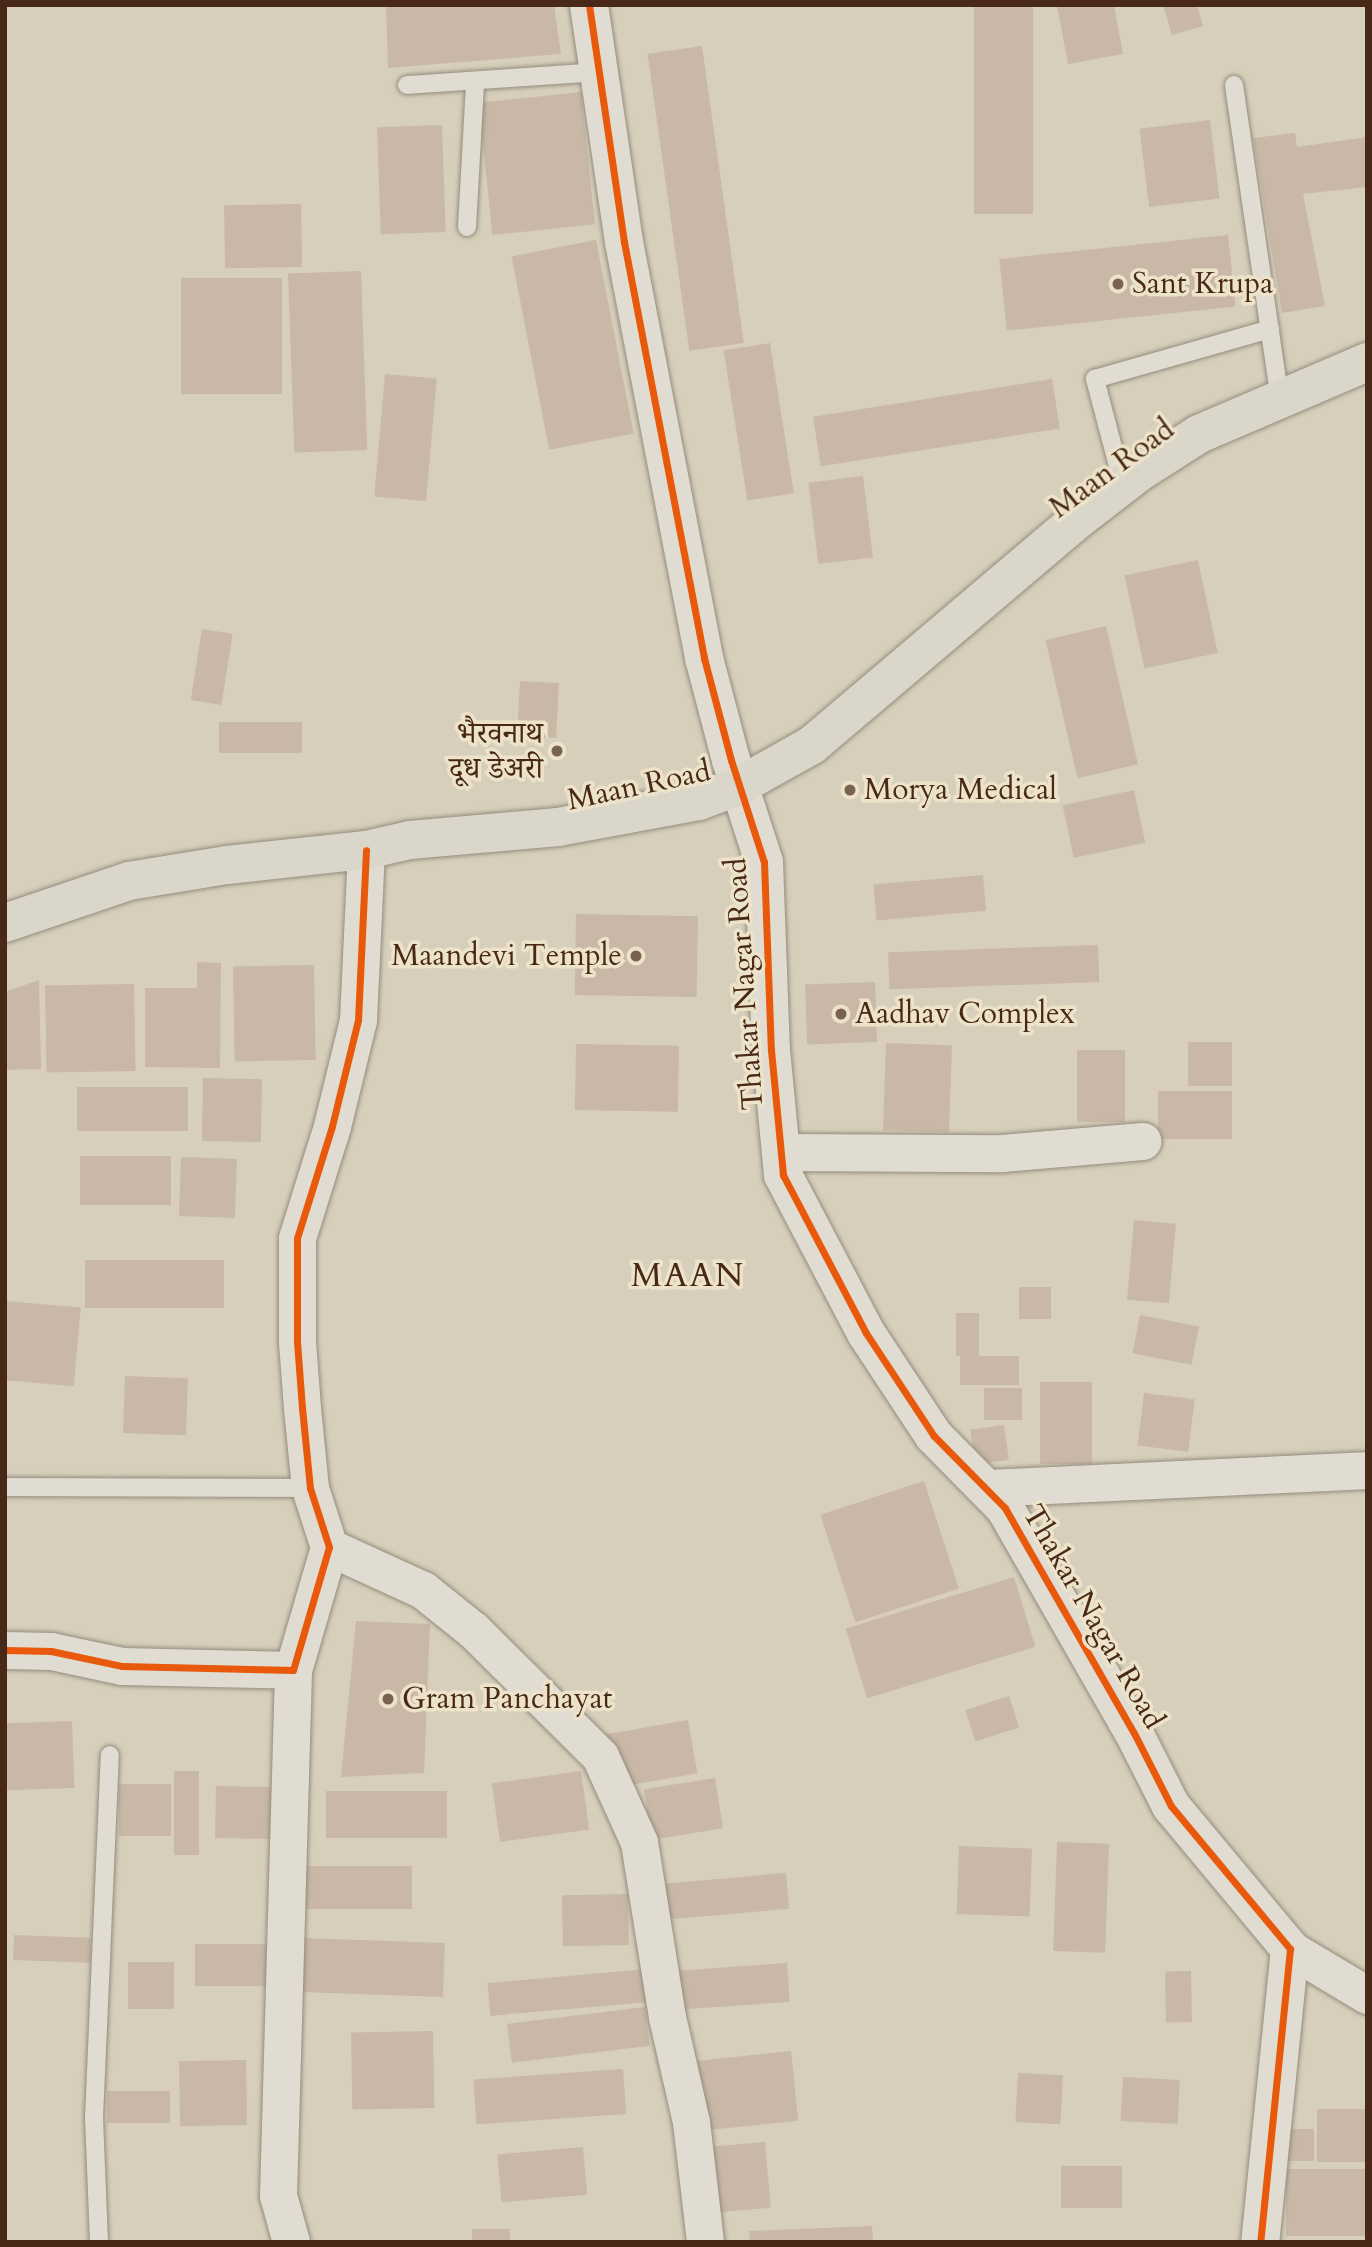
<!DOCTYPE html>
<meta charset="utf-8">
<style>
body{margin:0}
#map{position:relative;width:1372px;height:2247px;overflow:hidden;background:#d7cfbb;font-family:Cardo,"Noto Serif Devanagari",serif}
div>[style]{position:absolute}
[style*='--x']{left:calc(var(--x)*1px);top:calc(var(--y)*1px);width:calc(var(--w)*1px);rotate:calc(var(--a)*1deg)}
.building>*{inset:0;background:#c9b8a7;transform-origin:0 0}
.roads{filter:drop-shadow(0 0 2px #948c7e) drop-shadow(0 0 2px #948c7e)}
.service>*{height:18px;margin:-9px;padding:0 9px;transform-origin:9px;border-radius:9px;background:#e0dcd1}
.minor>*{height:37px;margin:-18.5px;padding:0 18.5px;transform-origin:18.5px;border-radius:18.5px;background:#e0dcd1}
.tertiary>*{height:38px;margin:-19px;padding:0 19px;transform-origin:19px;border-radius:19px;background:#e0dcd1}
.primary>*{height:38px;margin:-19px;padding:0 19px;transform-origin:19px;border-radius:19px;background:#dad6ca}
.cycleway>*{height:7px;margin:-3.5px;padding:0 3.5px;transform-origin:3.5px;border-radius:3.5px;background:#e8590c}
.dots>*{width:19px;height:19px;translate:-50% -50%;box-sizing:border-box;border:4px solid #ede3ca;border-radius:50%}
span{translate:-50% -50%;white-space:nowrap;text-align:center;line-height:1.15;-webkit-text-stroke:7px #ede3ca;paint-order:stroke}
.poi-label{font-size:30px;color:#482816}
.left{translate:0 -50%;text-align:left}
.right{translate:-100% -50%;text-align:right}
.street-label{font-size:30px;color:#482816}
.quarter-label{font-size:33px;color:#482816;letter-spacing:2px}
.frame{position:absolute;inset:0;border:7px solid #482816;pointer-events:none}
</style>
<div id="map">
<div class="building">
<i style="clip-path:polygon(386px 5px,554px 5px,561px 54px,388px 68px)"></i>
<i style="left:974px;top:5px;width:59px;height:209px"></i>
<i style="clip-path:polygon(1057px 5px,1114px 5px,1123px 54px,1068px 64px)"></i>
<i style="clip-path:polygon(1163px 5px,1197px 5px,1203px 26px,1172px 35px)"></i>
<i style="left:702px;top:46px;width:300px;height:55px;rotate:82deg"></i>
<i style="left:581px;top:92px;width:133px;height:103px;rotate:84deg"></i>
<i style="left:1210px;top:120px;width:79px;height:71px;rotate:83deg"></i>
<i style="left:442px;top:125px;width:107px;height:65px;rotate:88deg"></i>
<i style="clip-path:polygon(1295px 133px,1297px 147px,1367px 137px,1367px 187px,1303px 194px,1325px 306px,1282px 313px,1253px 138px)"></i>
<i style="left:301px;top:204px;width:63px;height:77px;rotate:89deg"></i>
<i style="left:1228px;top:235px;width:72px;height:230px;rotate:84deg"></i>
<i style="left:596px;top:240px;width:197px;height:86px;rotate:79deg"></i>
<i style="left:361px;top:271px;width:179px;height:73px;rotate:88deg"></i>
<i style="left:282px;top:278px;width:116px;height:101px;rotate:90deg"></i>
<i style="left:770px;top:343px;width:152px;height:47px;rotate:81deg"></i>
<i style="left:385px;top:374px;width:52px;height:123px;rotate:5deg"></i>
<i style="left:1052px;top:379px;width:50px;height:242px;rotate:81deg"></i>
<i style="left:863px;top:476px;width:82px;height:55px;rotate:83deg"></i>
<i style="left:1198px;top:560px;width:95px;height:75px;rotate:78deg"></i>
<i style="left:1106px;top:626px;width:142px;height:62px;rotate:77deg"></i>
<i style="left:202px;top:629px;width:31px;height:72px;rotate:9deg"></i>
<i style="left:520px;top:681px;width:39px;height:55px;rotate:3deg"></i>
<i style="left:219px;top:722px;width:83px;height:31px"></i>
<i style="left:1134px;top:790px;width:54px;height:73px;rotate:78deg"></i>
<i style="left:983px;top:875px;width:36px;height:110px;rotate:85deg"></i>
<i style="left:576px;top:914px;width:122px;height:81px;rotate:1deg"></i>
<i style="left:1098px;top:945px;width:37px;height:210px;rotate:88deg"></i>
<i style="clip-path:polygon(197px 962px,221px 963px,220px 1068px,145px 1067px,145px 988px,197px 988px)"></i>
<i style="left:314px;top:965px;width:95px;height:81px;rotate:89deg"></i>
<i style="clip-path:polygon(39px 980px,41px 1069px,5px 1070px,5px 992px)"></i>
<i style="left:875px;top:982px;width:60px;height:70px;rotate:88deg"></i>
<i style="left:134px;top:984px;width:87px;height:89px;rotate:89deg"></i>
<i style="left:1188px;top:1042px;width:44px;height:44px"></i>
<i style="left:886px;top:1043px;width:66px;height:87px;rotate:2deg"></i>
<i style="left:576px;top:1044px;width:103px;height:66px;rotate:1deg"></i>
<i style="left:1077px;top:1050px;width:48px;height:72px"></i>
<i style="left:203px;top:1078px;width:59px;height:63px;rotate:1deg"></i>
<i style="left:77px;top:1087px;width:111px;height:44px"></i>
<i style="left:1158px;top:1091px;width:74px;height:48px"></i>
<i style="left:80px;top:1156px;width:91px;height:49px"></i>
<i style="left:181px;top:1157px;width:56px;height:59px;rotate:2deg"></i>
<i style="left:1134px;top:1220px;width:42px;height:80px;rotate:5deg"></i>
<i style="left:85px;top:1260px;width:139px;height:48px"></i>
<i style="left:1019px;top:1287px;width:32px;height:32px"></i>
<i style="left:5px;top:1301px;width:76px;height:79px;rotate:5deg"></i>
<i style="left:956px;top:1313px;width:23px;height:43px"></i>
<i style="left:1140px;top:1315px;width:60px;height:39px;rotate:11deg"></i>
<i style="left:960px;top:1356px;width:59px;height:29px"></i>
<i style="left:125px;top:1376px;width:63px;height:57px;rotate:2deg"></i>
<i style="left:1040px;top:1382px;width:52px;height:82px"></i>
<i style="left:984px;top:1388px;width:38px;height:32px"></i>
<i style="left:1144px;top:1393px;width:51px;height:53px;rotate:7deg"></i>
<i style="left:1004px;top:1425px;width:35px;height:34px;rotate:82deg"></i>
<i style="left:924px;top:1481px;width:113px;height:109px;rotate:72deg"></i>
<i style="left:1014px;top:1577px;width:73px;height:176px;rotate:73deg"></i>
<i style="clip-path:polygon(356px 1621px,430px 1624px,424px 1773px,341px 1777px)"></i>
<i style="left:1009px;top:1696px;width:33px;height:46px;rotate:72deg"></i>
<i style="left:688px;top:1720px;width:54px;height:85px;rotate:80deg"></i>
<i style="left:72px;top:1721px;width:67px;height:67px;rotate:88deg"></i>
<i style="left:174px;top:1771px;width:25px;height:84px"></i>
<i style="left:581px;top:1771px;width:59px;height:90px;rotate:82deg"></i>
<i style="left:715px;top:1778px;width:51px;height:72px;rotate:81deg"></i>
<i style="left:119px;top:1784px;width:52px;height:52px"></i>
<i style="left:216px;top:1786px;width:57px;height:52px;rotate:1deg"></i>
<i style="left:326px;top:1791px;width:121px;height:47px"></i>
<i style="left:1057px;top:1842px;width:52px;height:109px;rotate:2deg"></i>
<i style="left:959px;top:1846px;width:73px;height:68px;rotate:2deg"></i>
<i style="left:412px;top:1866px;width:43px;height:110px;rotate:90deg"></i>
<i style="left:786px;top:1873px;width:36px;height:134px;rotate:85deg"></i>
<i style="left:628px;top:1894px;width:51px;height:66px;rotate:89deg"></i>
<i style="left:14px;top:1935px;width:77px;height:25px;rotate:2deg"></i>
<i style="left:302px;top:1938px;width:143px;height:54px;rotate:2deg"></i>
<i style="left:266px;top:1944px;width:42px;height:71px;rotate:90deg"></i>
<i style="left:128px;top:1962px;width:46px;height:47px"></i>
<i style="left:787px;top:1963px;width:39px;height:110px;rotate:86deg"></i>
<i style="left:648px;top:1969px;width:33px;height:161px;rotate:85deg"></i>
<i style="left:1191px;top:1971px;width:51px;height:26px;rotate:89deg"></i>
<i style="left:645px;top:2007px;width:39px;height:139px;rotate:83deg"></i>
<i style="left:433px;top:2031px;width:77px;height:82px;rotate:89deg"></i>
<i style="left:791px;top:2051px;width:70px;height:97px;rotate:84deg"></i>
<i style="left:246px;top:2060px;width:65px;height:67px;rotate:89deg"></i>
<i style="left:623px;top:2069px;width:45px;height:150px;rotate:86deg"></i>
<i style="left:1018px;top:2073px;width:45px;height:49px;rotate:3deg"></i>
<i style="left:1123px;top:2077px;width:57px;height:44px;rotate:3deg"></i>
<i style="left:170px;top:2091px;width:32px;height:63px;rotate:90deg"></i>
<i style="left:1367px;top:2109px;width:53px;height:50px;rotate:90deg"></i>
<i style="left:1284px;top:2129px;width:30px;height:32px"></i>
<i style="left:765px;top:2142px;width:66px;height:60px;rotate:85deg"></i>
<i style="left:583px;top:2147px;width:48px;height:86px;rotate:85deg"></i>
<i style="left:1061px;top:2166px;width:61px;height:42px"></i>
<i style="left:1286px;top:2169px;width:81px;height:67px"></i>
<i style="clip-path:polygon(872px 2226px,873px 2242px,750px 2242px,749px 2231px)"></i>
<i style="left:472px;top:2229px;width:38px;height:13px"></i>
</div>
<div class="roads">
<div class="service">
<i style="--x:407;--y:85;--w:191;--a:-3.9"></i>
<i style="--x:1234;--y:85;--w:317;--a:81.7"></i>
<i style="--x:467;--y:227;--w:145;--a:-86.8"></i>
<i style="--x:1123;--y:485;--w:110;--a:-104.8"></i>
<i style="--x:1095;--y:379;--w:182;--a:-15.9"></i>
<i style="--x:5;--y:1487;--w:305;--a:0.2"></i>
<i style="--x:99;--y:2242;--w:124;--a:-92.3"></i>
<i style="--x:94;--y:2118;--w:363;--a:-87.5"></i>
</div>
<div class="minor">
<i style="--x:781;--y:1152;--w:221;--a:0.3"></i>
<i style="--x:1002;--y:1153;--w:141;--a:-4.9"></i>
<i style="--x:986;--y:1488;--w:381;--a:-2.7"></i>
<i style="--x:329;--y:1547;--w:103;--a:24.6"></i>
<i style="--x:423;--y:1590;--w:64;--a:38.7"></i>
<i style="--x:473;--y:1630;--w:179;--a:44.8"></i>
<i style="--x:600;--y:1756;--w:94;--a:65.6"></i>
<i style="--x:639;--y:1842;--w:177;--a:80.9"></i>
<i style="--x:667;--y:2017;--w:108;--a:77.1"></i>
<i style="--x:691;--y:2122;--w:121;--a:83.3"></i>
<i style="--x:5;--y:1650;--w:46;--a:1.2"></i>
<i style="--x:51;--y:1651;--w:73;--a:11.9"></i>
<i style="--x:122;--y:1666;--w:171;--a:1.3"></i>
<i style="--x:293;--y:1670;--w:128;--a:-73.7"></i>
<i style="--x:329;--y:1547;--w:62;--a:-107.9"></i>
<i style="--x:310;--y:1488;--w:80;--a:-95.7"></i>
<i style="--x:302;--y:1408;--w:67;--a:-94.3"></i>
<i style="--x:297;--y:1341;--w:103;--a:-90"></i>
<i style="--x:297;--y:1238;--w:117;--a:-72.6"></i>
<i style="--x:332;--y:1126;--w:109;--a:-76.2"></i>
<i style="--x:358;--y:1020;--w:170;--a:-87.3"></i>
<i style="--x:1290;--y:1949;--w:90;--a:30.9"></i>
<i style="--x:291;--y:2242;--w:49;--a:-105.5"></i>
<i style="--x:278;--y:2195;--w:525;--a:-88.36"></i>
</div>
<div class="tertiary">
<i style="--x:589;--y:5;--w:240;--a:81.6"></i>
<i style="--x:624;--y:242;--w:424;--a:79.1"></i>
<i style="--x:704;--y:658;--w:106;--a:75.2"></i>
<i style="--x:731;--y:760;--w:107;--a:72.1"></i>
<i style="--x:764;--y:862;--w:188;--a:87.9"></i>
<i style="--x:771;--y:1050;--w:126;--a:84.5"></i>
<i style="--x:783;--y:1175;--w:178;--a:62.3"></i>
<i style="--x:866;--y:1333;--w:123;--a:56.6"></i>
<i style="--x:934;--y:1436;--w:101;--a:45.4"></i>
<i style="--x:1005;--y:1508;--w:259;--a:60.2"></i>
<i style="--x:1134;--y:1733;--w:82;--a:63.1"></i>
<i style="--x:1171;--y:1806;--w:186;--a:50.2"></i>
<i style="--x:1290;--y:1949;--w:295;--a:95.8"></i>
</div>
<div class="primary">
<i style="--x:5;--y:923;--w:131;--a:-18.7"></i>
<i style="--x:129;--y:881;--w:99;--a:-9.3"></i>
<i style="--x:227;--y:865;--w:140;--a:-6.2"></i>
<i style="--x:366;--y:850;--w:45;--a:-12.8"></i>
<i style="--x:410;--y:840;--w:149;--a:-5"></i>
<i style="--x:558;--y:827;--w:143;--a:-10.4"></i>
<i style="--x:699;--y:801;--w:43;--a:-20.6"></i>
<i style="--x:739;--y:786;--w:84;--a:-29.3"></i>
<i style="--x:812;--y:745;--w:340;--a:-40.3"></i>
<i style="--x:1071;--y:525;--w:85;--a:-37.8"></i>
<i style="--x:1138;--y:473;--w:72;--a:-32.6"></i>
<i style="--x:1199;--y:434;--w:183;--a:-23.2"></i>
</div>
</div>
<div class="cycleway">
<i style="--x:589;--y:5;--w:240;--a:81.6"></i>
<i style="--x:624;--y:242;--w:424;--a:79.1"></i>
<i style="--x:704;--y:658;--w:106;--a:75.2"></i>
<i style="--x:731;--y:760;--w:107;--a:72.1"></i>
<i style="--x:764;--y:862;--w:188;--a:87.9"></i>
<i style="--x:771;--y:1050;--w:126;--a:84.5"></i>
<i style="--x:783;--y:1175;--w:178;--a:62.3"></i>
<i style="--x:866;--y:1333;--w:123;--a:56.6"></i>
<i style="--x:934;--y:1436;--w:101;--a:45.4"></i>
<i style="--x:1005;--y:1508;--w:259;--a:60.2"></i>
<i style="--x:1134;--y:1733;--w:82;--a:63.1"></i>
<i style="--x:1171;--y:1806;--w:186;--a:50.2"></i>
<i style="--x:1290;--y:1949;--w:295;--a:95.8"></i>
<i style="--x:5;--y:1650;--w:46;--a:1.2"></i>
<i style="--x:51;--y:1651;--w:73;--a:11.9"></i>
<i style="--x:122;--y:1666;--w:171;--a:1.3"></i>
<i style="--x:293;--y:1670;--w:128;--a:-73.7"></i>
<i style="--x:329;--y:1547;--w:62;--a:-107.9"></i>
<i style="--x:310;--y:1488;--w:80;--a:-95.7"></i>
<i style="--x:302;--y:1408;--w:67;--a:-94.3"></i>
<i style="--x:297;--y:1341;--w:103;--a:-90"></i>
<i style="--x:297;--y:1238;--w:117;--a:-72.6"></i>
<i style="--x:332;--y:1126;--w:109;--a:-76.2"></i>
<i style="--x:358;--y:1020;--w:170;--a:-87.3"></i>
</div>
<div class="dots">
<i style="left:1118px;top:284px;background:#7a6250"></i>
<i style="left:557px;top:751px;background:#7a6250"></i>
<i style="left:850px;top:790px;background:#7a6250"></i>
<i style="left:636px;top:956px;background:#7a6250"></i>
<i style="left:841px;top:1014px;background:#7a6250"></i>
<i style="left:388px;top:1699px;background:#7a6250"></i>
</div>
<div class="poi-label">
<span class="left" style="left:1132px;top:284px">Sant Krupa</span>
<span class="right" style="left:543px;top:751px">भैरवनाथ<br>दूध डेअरी</span>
<span class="left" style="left:864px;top:790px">Morya Medical</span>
<span class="right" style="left:622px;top:956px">Maandevi Temple</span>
<span class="left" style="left:855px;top:1014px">Aadhav Complex</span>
<span class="left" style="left:402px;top:1699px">Gram Panchayat</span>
</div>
<div class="street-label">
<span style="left:1112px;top:469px;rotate:-36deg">Maan Road</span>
<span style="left:639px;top:786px;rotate:-12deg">Maan Road</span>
<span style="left:745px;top:984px;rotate:-94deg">Thakar Nagar Road</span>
<span style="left:1093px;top:1617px;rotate:60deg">Thakar Nagar Road</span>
</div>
<div class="quarter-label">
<span style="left:688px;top:1276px">MAAN</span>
</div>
<div class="frame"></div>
</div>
